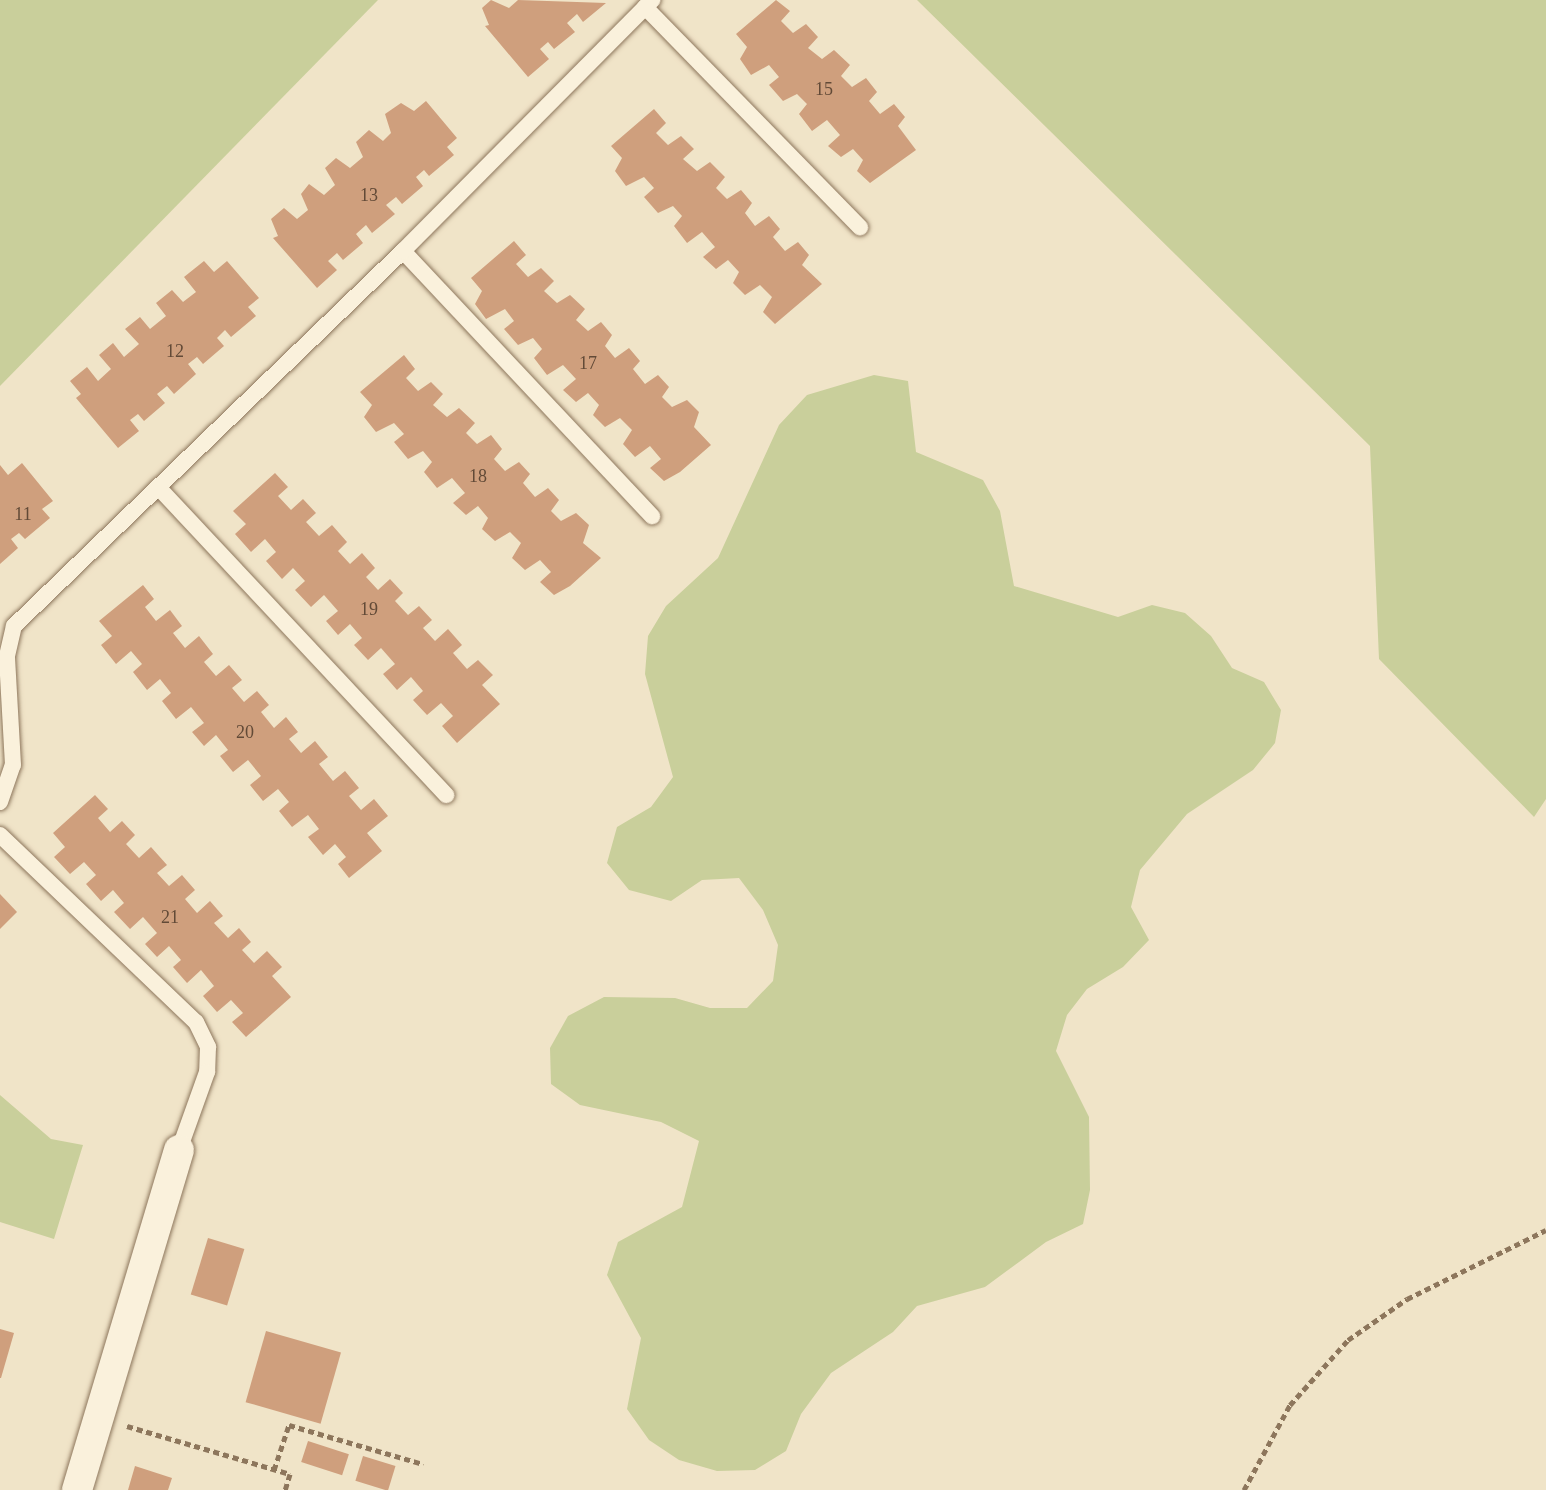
<!DOCTYPE html>
<style>
body{margin:0}
#map{position:relative;width:1546px;height:1490px;overflow:hidden;background:#f0e4c8;font-family:"Times New Roman",serif}
div>[style]{position:absolute}
[style*='--x']{left:calc(var(--x)*1px);top:calc(var(--y)*1px);width:calc(var(--w)*1px);rotate:calc(var(--a)*1deg)}
.green>*{inset:0;background:#c9cf9b}
.building>*{inset:0;background:#cf9f7d;transform-origin:0 0}
.path>*{height:5px;margin-top:-2.5px;transform-origin:0;background:repeating-linear-gradient(90deg,#8d765c 0 6px,transparent 0 10px)}
.roads{filter:drop-shadow(0 0 2px #8d765c) drop-shadow(0 0 2px #8d765c)}
.lane>*{height:16px;margin:-8px;padding:0 8px;transform-origin:8px;border-radius:8px;background:#faf1dc}
.street>*{height:30px;margin:-15px;padding:0 15px;transform-origin:15px;border-radius:15px;background:#faf1dc}
span{translate:-50% -50%;white-space:nowrap;text-align:center;line-height:1.15;-webkit-text-stroke:8px #f7eed8;paint-order:stroke}
.number-label{font-size:18px;color:#624a37}
.number-label span{-webkit-text-stroke-width:0}
</style>
<div id="map">
<div class="green">
<i style="clip-path:polygon(0 0,378px 0,0 386px)"></i>
<i style="clip-path:polygon(917px 0,1546px 0,1546px 799px,1534px 817px,1379px 659px,1370px 446px)"></i>
<i style="clip-path:polygon(874px 375px,908px 381px,916px 452px,983px 480px,1000px 511px,1014px 586px,1118px 617px,1152px 605px,1185px 613px,1211px 636px,1232px 668px,1264px 682px,1281px 710px,1275px 743px,1253px 770px,1187px 814px,1140px 870px,1131px 907px,1149px 940px,1123px 967px,1087px 989px,1067px 1015px,1056px 1051px,1089px 1117px,1090px 1190px,1083px 1224px,1046px 1242px,985px 1287px,917px 1306px,893px 1332px,831px 1373px,801px 1414px,786px 1451px,755px 1470px,717px 1471px,679px 1460px,649px 1440px,627px 1409px,641px 1338px,607px 1275px,618px 1242px,682px 1207px,699px 1141px,661px 1122px,580px 1105px,551px 1084px,550px 1048px,568px 1016px,604px 997px,675px 998px,710px 1008px,747px 1008px,773px 981px,778px 945px,763px 910px,739px 878px,702px 880px,671px 901px,629px 890px,607px 863px,617px 827px,651px 807px,673px 777px,645px 674px,648px 636px,666px 606px,718px 558px,779px 425px,807px 395px)"></i>
<i style="clip-path:polygon(0 1095px,51px 1139px,83px 1145px,54px 1239px,0 1222px)"></i>
</div>
<div class="building">
<i style="clip-path:polygon(491px 0,509px 8px,518px 0,606px 3px,583px 22px,577px 14px,567px 23px,575px 32px,554px 49px,548px 42px,540px 49px,549px 59px,528px 77px,485px 26px,489px 25px,482px 8px)"></i>
<i style="clip-path:polygon(776px 0,790px 11px,781px 21px,793px 33px,806px 24px,818px 37px,808px 48px,822px 59px,834px 50px,850px 65px,841px 76px,852px 87px,866px 78px,877px 92px,869px 101px,880px 114px,894px 104px,905px 117px,898px 126px,916px 150px,870px 183px,857px 171px,863px 160px,853px 149px,841px 157px,828px 146px,840px 135px,827px 120px,812px 131px,799px 114px,807px 104px,797px 94px,783px 101px,769px 85px,779px 77px,769px 65px,751px 75px,740px 59px,747px 47px,736px 34px)"></i>
<i style="clip-path:polygon(426px 101px,457px 138px,447px 147px,454px 155px,429px 176px,424px 170px,416px 177px,423px 186px,402px 204px,396px 197px,386px 205px,395px 214px,372px 233px,366px 225px,356px 234px,363px 243px,343px 260px,337px 253px,328px 261px,337px 270px,317px 288px,273px 238px,278px 236px,271px 219px,284px 208px,297px 219px,308px 210px,301px 194px,309px 184px,324px 195px,335px 185px,325px 168px,336px 158px,350px 168px,363px 157px,356px 142px,369px 130px,383px 141px,391px 133px,385px 114px,401px 103px,414px 111px)"></i>
<i style="clip-path:polygon(654px 109px,666px 123px,656px 133px,668px 145px,681px 136px,694px 149px,683px 159px,697px 171px,710px 162px,725px 177px,716px 188px,727px 199px,741px 190px,752px 203px,745px 213px,755px 226px,769px 216px,780px 229px,773px 237px,785px 251px,798px 242px,809px 255px,802px 265px,822px 284px,775px 324px,763px 312px,772px 297px,760px 285px,745px 295px,733px 283px,739px 272px,728px 260px,716px 269px,703px 257px,715px 247px,702px 232px,687px 243px,674px 226px,682px 216px,673px 206px,658px 213px,644px 197px,654px 188px,644px 177px,626px 186px,615px 171px,622px 158px,611px 146px)"></i>
<i style="clip-path:polygon(514px 241px,526px 255px,516px 264px,528px 277px,541px 268px,554px 281px,544px 291px,557px 303px,570px 295px,585px 309px,576px 320px,588px 331px,601px 322px,612px 335px,605px 346px,615px 358px,629px 348px,640px 361px,633px 369px,645px 384px,658px 375px,669px 387px,662px 397px,672px 407px,687px 400px,699px 412px,694px 427px,711px 445px,680px 472px,664px 481px,650px 468px,661px 459px,650px 446px,635px 457px,623px 444px,632px 430px,620px 418px,605px 427px,593px 415px,599px 405px,588px 393px,576px 402px,563px 390px,576px 379px,563px 365px,547px 375px,534px 358px,542px 349px,533px 338px,518px 345px,504px 329px,514px 321px,505px 309px,486px 319px,475px 304px,482px 291px,471px 278px)"></i>
<i style="clip-path:polygon(204px 261px,214px 272px,227px 261px,259px 298px,248px 307px,256px 316px,231px 337px,225px 330px,217px 338px,224px 346px,203px 364px,197px 357px,188px 364px,196px 374px,174px 394px,167px 386px,157px 394px,165px 403px,144px 421px,138px 414px,130px 420px,139px 431px,118px 448px,76px 398px,81px 394px,70px 381px,87px 367px,98px 381px,111px 369px,99px 355px,113px 343px,124px 357px,139px 344px,125px 329px,140px 317px,150px 329px,166px 316px,156px 303px,172px 290px,183px 302px,196px 292px,184px 277px)"></i>
<i style="clip-path:polygon(404px 355px,415px 369px,406px 378px,418px 391px,431px 382px,443px 394px,433px 405px,447px 417px,459px 408px,475px 423px,466px 433px,477px 444px,491px 435px,502px 449px,494px 459px,505px 471px,519px 462px,530px 474px,523px 483px,535px 497px,548px 488px,559px 500px,551px 511px,561px 521px,576px 513px,589px 525px,583px 543px,601px 558px,570px 586px,554px 595px,540px 582px,551px 572px,540px 560px,525px 570px,512px 558px,521px 543px,510px 532px,495px 541px,482px 529px,488px 518px,478px 506px,466px 515px,453px 503px,465px 493px,452px 478px,437px 488px,424px 472px,432px 462px,423px 451px,408px 459px,394px 442px,404px 434px,394px 423px,376px 432px,364px 417px,372px 405px,360px 392px)"></i>
<i style="clip-path:polygon(22px 463px,53px 501px,42px 509px,50px 518px,25px 539px,19px 533px,11px 539px,18px 548px,0 564px,0 465px,8px 475px)"></i>
<i style="clip-path:polygon(275px 473px,288px 487px,278px 496px,291px 510px,303px 499px,316px 513px,306px 522px,319px 536px,332px 525px,347px 542px,338px 551px,350px 564px,362px 553px,375px 568px,366px 577px,378px 590px,390px 579px,403px 593px,395px 601px,408px 615px,419px 606px,432px 620px,423px 628px,435px 641px,448px 629px,462px 645px,453px 653px,467px 669px,478px 660px,493px 675px,482px 685px,500px 704px,457px 743px,442px 726px,453px 716px,441px 703px,427px 715px,413px 700px,423px 691px,411px 677px,397px 690px,383px 674px,395px 664px,381px 648px,368px 660px,354px 645px,362px 638px,350px 624px,338px 635px,326px 621px,338px 611px,324px 595px,311px 607px,295px 590px,305px 581px,293px 568px,282px 579px,266px 561px,276px 552px,265px 539px,251px 552px,235px 534px,246px 524px,233px 511px)"></i>
<i style="clip-path:polygon(143px 585px,154px 599px,145px 607px,156px 621px,170px 610px,182px 626px,173px 633px,185px 648px,199px 636px,213px 654px,204px 662px,216px 676px,229px 665px,242px 680px,232px 688px,244px 702px,257px 691px,269px 705px,261px 712px,274px 728px,286px 717px,298px 732px,289px 739px,301px 753px,315px 741px,328px 757px,319px 764px,333px 781px,345px 771px,359px 788px,349px 796px,361px 810px,374px 799px,388px 816px,367px 833px,382px 851px,349px 878px,338px 864px,346px 857px,335px 844px,323px 855px,308px 837px,319px 829px,308px 815px,292px 827px,279px 811px,289px 802px,278px 789px,263px 801px,250px 785px,261px 776px,248px 760px,233px 772px,220px 756px,228px 750px,216px 735px,204px 746px,192px 732px,204px 723px,191px 707px,176px 719px,162px 701px,171px 693px,160px 679px,147px 690px,133px 672px,142px 664px,131px 651px,116px 664px,101px 645px,112px 636px,99px 621px)"></i>
<i style="clip-path:polygon(95px 795px,108px 809px,98px 818px,110px 832px,122px 821px,135px 835px,126px 844px,139px 858px,151px 847px,167px 865px,157px 873px,169px 886px,182px 875px,195px 890px,185px 899px,197px 913px,210px 901px,223px 916px,214px 923px,228px 938px,239px 928px,251px 942px,242px 950px,254px 963px,267px 951px,282px 967px,272px 976px,291px 997px,246px 1037px,232px 1022px,243px 1013px,231px 1000px,217px 1012px,203px 996px,214px 986px,201px 970px,187px 983px,173px 967px,181px 960px,169px 946px,157px 957px,145px 944px,157px 933px,143px 917px,130px 929px,114px 912px,124px 903px,113px 890px,101px 901px,86px 884px,96px 875px,84px 862px,70px 874px,54px 857px,65px 847px,53px 833px)"></i>
<i style="clip-path:polygon(0 894px,17px 912px,0 929px)"></i>
<i style="left:208px;top:1238px;width:38px;height:59px;rotate:17deg"></i>
<i style="clip-path:polygon(0 1329px,14px 1333px,1px 1378px,0 1378px)"></i>
<i style="left:266px;top:1331px;width:78px;height:74px;rotate:16deg"></i>
<i style="left:308px;top:1441px;width:43px;height:22px;rotate:18deg"></i>
<i style="left:363px;top:1456px;width:34px;height:26px;rotate:17deg"></i>
<i style="clip-path:polygon(135px 1466px,172px 1478px,168px 1490px,128px 1490px)"></i>
</div>
<div class="path">
<i style="--x:127;--y:1426;--w:170;--a:16.4"></i>
<i style="--x:290;--y:1474;--w:17;--a:107"></i>
<i style="--x:274;--y:1470;--w:47;--a:-71.6"></i>
<i style="--x:289;--y:1425;--w:140;--a:16.2"></i>
<i style="--x:1244;--y:1490;--w:97;--a:-61.6"></i>
<i style="--x:1290;--y:1405;--w:87;--a:-48.3"></i>
<i style="--x:1348;--y:1340;--w:72;--a:-34.8"></i>
<i style="--x:1407;--y:1299;--w:155;--a:-26.4"></i>
</div>
<div class="roads">
<div class="lane">
<i style="--x:645;--y:7;--w:308;--a:45.7"></i>
<i style="--x:403;--y:251;--w:364;--a:46.8"></i>
<i style="--x:158;--y:487;--w:422;--a:46.9"></i>
<i style="--x:0;--y:802;--w:39;--a:-71"></i>
<i style="--x:13;--y:765;--w:109;--a:-93.2"></i>
<i style="--x:7;--y:656;--w:31;--a:-77"></i>
<i style="--x:14;--y:626;--w:540;--a:-43.95"></i>
<i style="--x:403;--y:251;--w:354;--a:-45.2"></i>
<i style="--x:0;--y:835;--w:271;--a:43.7"></i>
<i style="--x:196;--y:1022;--w:28;--a:64"></i>
<i style="--x:208;--y:1047;--w:25;--a:92"></i>
<i style="--x:207;--y:1072;--w:83;--a:109.7"></i>
</div>
<div class="street">
<i style="--x:77;--y:1490;--w:355;--a:-73.3"></i>
</div>
</div>
<div class="number-label">
<span style="left:824px;top:89px">15</span>
<span style="left:369px;top:195px">13</span>
<span style="left:175px;top:351px">12</span>
<span style="left:588px;top:363px">17</span>
<span style="left:478px;top:476px">18</span>
<span style="left:23px;top:514px">11</span>
<span style="left:369px;top:609px">19</span>
<span style="left:245px;top:732px">20</span>
<span style="left:170px;top:917px">21</span>
</div>
</div>
